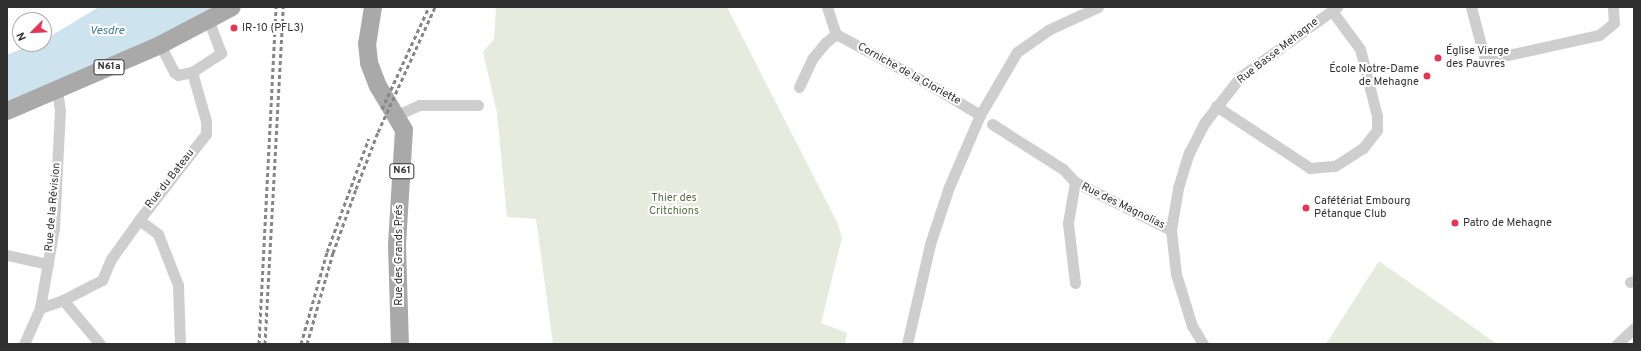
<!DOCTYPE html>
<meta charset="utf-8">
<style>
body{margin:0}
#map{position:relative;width:1641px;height:351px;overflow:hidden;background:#fff;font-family:Overpass,sans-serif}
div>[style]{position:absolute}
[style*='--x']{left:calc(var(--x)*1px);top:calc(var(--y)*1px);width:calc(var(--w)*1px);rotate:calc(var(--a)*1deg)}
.green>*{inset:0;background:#e6ebdd}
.water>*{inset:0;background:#cde3ed}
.minor>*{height:11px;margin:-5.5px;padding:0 5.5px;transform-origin:5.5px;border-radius:5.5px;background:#cecece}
.primary>*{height:18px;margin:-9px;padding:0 9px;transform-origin:9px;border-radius:9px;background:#a9a9a9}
.rail>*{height:3px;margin-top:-1.5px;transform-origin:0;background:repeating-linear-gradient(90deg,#868686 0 4px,transparent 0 7px)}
.dots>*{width:11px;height:11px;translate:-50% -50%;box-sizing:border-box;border:2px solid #fff;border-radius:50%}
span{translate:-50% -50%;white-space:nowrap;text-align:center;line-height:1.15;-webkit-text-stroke:4px #fff;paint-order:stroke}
.shield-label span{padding:1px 3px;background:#fff;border:1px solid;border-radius:3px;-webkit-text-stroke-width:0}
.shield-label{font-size:10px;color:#313131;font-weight:700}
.poi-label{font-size:11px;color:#313131}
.left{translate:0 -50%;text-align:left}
.right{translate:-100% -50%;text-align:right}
.street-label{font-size:11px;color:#313131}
.park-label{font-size:11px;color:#596e3e}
.water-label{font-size:12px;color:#3e7b94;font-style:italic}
.frame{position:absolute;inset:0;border:8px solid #313131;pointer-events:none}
.north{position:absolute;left:12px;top:12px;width:40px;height:40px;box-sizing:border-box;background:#fff;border:1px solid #adadad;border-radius:50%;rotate:246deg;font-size:11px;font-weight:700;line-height:16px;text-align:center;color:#313131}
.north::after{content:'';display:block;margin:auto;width:14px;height:18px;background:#e53754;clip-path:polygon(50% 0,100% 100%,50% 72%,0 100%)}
</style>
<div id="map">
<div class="green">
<i style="clip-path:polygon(496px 7px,727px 7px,837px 222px,842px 238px,821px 323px,847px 333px,845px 344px,553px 344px,536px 219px,507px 217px,497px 113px,483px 52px,494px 39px)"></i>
<i style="clip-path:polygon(1379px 261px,1497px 344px,1326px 344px)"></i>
</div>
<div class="water">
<i style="clip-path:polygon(99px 7px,212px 7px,142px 45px,7px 101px,7px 55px,33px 44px,44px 44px,44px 40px)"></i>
</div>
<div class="minor">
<i style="--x:827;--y:7;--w:28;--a:72"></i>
<i style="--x:836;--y:34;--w:103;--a:28.3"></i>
<i style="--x:927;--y:83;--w:62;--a:31.1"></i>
<i style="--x:1471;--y:7;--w:55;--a:75.2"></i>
<i style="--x:1485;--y:60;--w:117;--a:-12.4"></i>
<i style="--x:1599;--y:35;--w:19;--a:-39"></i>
<i style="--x:1614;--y:23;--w:16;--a:-94"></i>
<i style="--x:192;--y:72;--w:35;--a:-33"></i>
<i style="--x:221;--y:53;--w:36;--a:-111"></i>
<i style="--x:799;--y:87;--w:31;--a:-65"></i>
<i style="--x:812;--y:59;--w:21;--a:-51"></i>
<i style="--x:825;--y:43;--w:14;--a:-39"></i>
<i style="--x:1216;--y:106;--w:113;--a:33.4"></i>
<i style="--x:1310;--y:168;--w:25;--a:-5"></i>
<i style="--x:1335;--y:166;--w:33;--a:-33"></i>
<i style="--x:1363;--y:148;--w:23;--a:-52"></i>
<i style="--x:1377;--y:130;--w:14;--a:-90"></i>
<i style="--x:1377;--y:116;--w:69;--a:-104.2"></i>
<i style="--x:1360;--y:49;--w:47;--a:-126.4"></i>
<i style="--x:397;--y:115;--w:24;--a:-24"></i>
<i style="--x:419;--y:105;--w:59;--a:0"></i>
<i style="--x:992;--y:124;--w:84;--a:32.4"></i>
<i style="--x:1063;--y:169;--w:18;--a:47"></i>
<i style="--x:139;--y:220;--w:24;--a:36"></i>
<i style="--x:158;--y:234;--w:55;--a:68.6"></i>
<i style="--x:178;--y:285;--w:59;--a:88.1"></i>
<i style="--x:7;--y:255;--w:42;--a:12.4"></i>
<i style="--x:1630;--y:282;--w:4;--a:-14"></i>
<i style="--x:1075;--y:283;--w:60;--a:-96.7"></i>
<i style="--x:1068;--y:223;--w:42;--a:-80.3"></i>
<i style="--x:1075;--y:182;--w:107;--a:26.6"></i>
<i style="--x:63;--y:300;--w:57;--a:49.9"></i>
<i style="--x:40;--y:308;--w:24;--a:-19"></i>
<i style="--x:63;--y:300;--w:44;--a:-27.1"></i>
<i style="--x:102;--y:280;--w:23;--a:-67"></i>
<i style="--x:111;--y:259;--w:48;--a:-54.3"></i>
<i style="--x:139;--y:220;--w:109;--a:-52.1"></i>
<i style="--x:206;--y:134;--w:13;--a:-90"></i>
<i style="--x:206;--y:121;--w:51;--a:-105.9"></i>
<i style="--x:192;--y:72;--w:14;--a:168"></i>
<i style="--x:178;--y:75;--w:5;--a:-143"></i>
<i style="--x:174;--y:72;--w:30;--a:-117"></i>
<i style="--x:24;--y:344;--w:39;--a:-66"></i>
<i style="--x:40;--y:308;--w:81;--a:-80.1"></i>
<i style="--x:54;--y:228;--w:117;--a:-87.1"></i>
<i style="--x:60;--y:111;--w:21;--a:-98"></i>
<i style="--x:907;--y:344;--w:103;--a:-77"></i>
<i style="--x:930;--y:244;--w:60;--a:-71.6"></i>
<i style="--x:949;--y:187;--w:78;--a:-66.7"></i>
<i style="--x:980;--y:115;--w:73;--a:-59.6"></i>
<i style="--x:1017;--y:52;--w:38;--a:-35"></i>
<i style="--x:1048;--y:30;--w:55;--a:-24.7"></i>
<i style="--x:1203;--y:344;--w:21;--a:-121"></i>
<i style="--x:1192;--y:326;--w:54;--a:-107.1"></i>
<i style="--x:1176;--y:274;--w:44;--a:-96.5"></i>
<i style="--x:1171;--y:230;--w:43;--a:-80.5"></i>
<i style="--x:1178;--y:188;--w:37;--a:-73"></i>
<i style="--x:1189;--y:153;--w:35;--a:-63"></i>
<i style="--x:1205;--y:122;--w:57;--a:-52.1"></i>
<i style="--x:1240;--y:77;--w:120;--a:-35.8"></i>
<i style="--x:1617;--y:344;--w:23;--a:-43"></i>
</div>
<div class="primary">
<i style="--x:373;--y:7;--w:36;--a:99"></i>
<i style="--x:367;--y:43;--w:20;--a:84"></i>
<i style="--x:369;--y:63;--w:25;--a:69"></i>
<i style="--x:378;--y:86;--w:51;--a:59.4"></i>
<i style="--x:404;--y:130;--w:115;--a:93.5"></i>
<i style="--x:397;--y:245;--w:99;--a:88.3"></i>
<i style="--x:7;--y:111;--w:167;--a:-23.3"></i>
<i style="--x:160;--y:45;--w:81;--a:-27.8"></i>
</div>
<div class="rail">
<i style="--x:382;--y:109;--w:112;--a:-65.3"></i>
<i style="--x:259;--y:344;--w:337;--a:-87.1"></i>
<i style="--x:265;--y:344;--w:337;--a:-86.9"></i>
<i style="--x:301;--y:344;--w:96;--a:-74.2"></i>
<i style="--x:327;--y:252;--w:121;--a:-69.8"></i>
<i style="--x:307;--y:344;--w:95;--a:-74.1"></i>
<i style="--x:333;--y:253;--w:68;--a:-70.2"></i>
<i style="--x:356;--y:189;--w:61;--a:-68.9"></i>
<i style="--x:378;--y:132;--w:137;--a:-65.5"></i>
</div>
<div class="dots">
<i style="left:234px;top:28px;background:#e53754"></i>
<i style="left:1438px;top:58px;background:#e53754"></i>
<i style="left:1427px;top:76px;background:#e53754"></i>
<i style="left:1306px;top:208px;background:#e53754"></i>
<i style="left:1455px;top:223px;background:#e53754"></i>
</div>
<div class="shield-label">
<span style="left:109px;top:67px">N61a</span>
<span style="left:402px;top:171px">N61</span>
</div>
<div class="poi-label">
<span class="left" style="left:242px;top:28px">IR-10 (PFL3)</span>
<span class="left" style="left:1446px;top:58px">Église Vierge<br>des Pauvres</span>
<span class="right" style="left:1419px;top:76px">École Notre-Dame<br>de Mehagne</span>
<span class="left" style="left:1314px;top:208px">Cafétériat Embourg<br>Pétanque Club</span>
<span class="left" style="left:1463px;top:223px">Patro de Mehagne</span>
</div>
<div class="street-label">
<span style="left:1278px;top:51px;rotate:-38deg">Rue Basse Mehagne</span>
<span style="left:909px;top:74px;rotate:29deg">Corniche de la Gloriette</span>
<span style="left:170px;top:179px;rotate:-52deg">Rue du Bateau</span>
<span style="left:1123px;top:206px;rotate:26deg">Rue des Magnolias</span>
<span style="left:53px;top:207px;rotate:-85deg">Rue de la Révision</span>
<span style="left:399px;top:255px;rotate:-90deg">Rue des Grands Prés</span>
</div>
<div class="park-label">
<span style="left:674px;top:205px">Thier des<br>Critchions</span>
</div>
<div class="water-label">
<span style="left:107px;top:32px">Vesdre</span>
</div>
<div class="frame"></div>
<div class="north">N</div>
</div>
